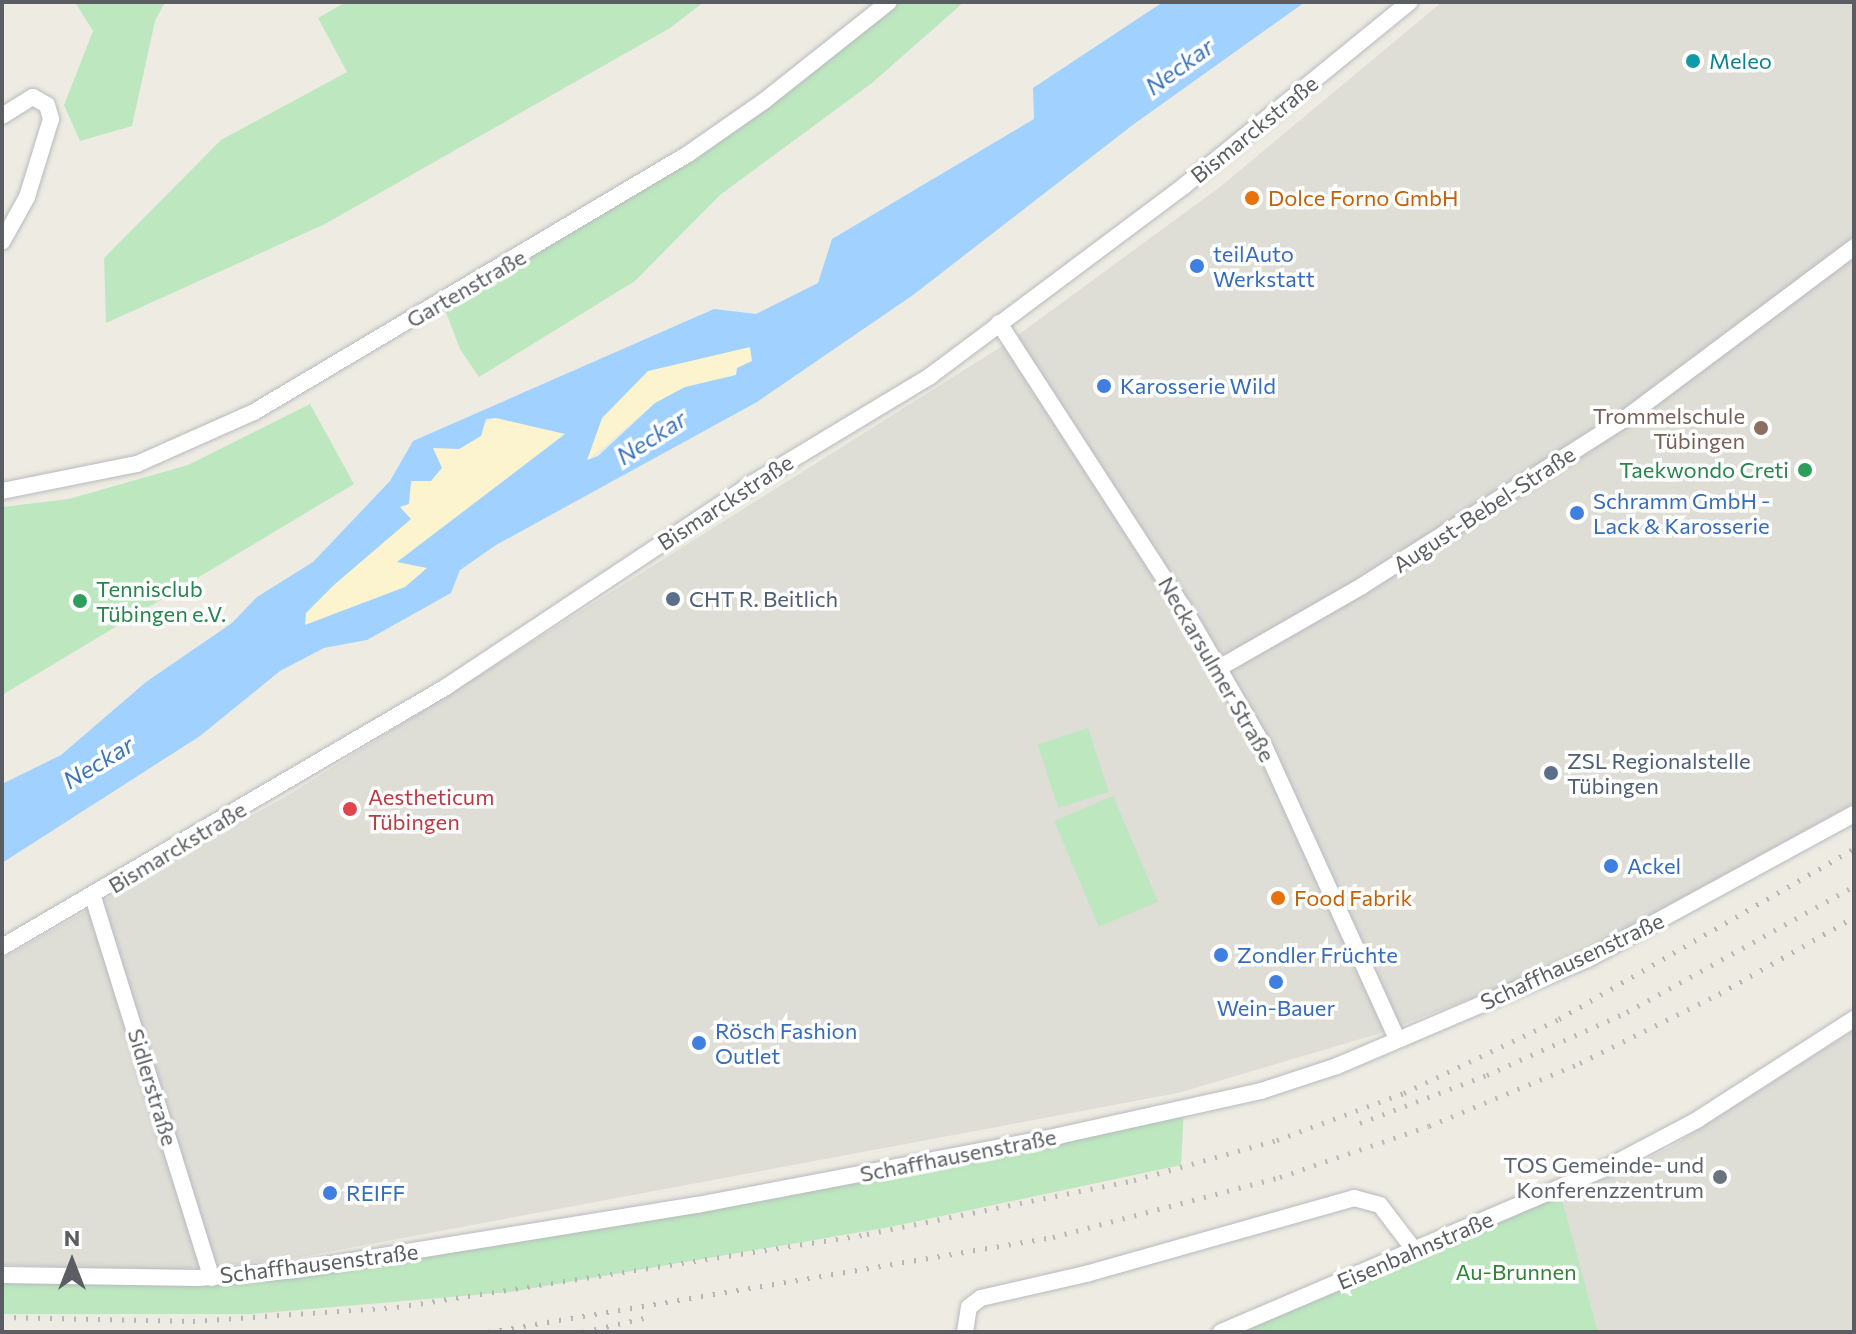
<!DOCTYPE html>
<meta charset="utf-8">
<style>
body{margin:0}
#map{position:relative;width:1856px;height:1334px;overflow:hidden;background:#eeece2;font-family:Commissioner,sans-serif}
div>[style]{position:absolute}
[style*='--x']{left:calc(var(--x)*1px);top:calc(var(--y)*1px);width:calc(var(--w)*1px);rotate:calc(var(--a)*1deg)}
.industrial>*{inset:0;background:#deddd6}
.green>*{inset:0;background:#bde7bf;transform-origin:0 0}
.sand>*{inset:0;background:#fcf4cf}
.water>*{inset:0;background:#a0d1ff}
.roads{filter:drop-shadow(0 0 2px #b7babf) drop-shadow(0 0 2px #b7babf)}
.street>*{height:16px;margin:-8px;padding:0 8px;transform-origin:8px;border-radius:8px;background:#fff}
.rail>*{height:5px;margin-top:-2.5px;transform-origin:0;background:repeating-linear-gradient(90deg,#b5b6b6 0 2px,transparent 0 12px)}
.dots>*{width:22px;height:22px;translate:-50% -50%;box-sizing:border-box;border:4px solid #fff;border-radius:50%}
span{translate:-50% -50%;white-space:nowrap;text-align:center;line-height:1.15;-webkit-text-stroke:7px #fff;paint-order:stroke}
.culture-label{font-size:22px;color:#0d838f}
.left{translate:0 -50%;text-align:left}
.street-label{font-size:22px;color:#5a5e63}
.food-label{font-size:22px;color:#c56008}
.shop-label{font-size:22px;color:#366cbe}
.education-label{font-size:22px;color:#785e54}
.right{translate:-100% -50%;text-align:right}
.leisure-label{font-size:22px;color:#27864d}
.service-label{font-size:22px;color:#4e5e75}
.health-label{font-size:22px;color:#be3a42}
.worship-label{font-size:22px;color:#5b616d}
.park-label{font-size:22px;color:#308439}
.water-label{font-size:24px;color:#3c74be;font-style:italic}
.frame{position:absolute;inset:0;border:4px solid #5a5e63;pointer-events:none}
.north{position:absolute;left:32px;top:1222px;width:80px;height:80px;-webkit-text-stroke:6px #fff;paint-order:stroke;rotate:0deg;font-size:22px;font-weight:700;line-height:32px;text-align:center;color:#5a5e63}
.north::after{content:'';display:block;margin:auto;width:28px;height:36px;background:#5a5e63;clip-path:polygon(50% 0,100% 100%,50% 72%,0 100%)}
</style>
<div id="map">
<div class="industrial">
<i style="clip-path:polygon(1442px 2px,1854px 2px,1854px 803px,1589px 953px,1381px 1033px,1178px 1093px,296px 1258px,176px 1270px,2px 1265px,2px 959px,295px 791px,1007px 343px,1220px 187px)"></i>
<i style="clip-path:polygon(1854px 1030px,1854px 1332px,1598px 1332px,1561px 1199px,1671px 1147px)"></i>
</div>
<div class="green">
<i style="clip-path:polygon(75px 2px,165px 2px,155px 21px,132px 126px,80px 141px,64px 105px,93px 31px)"></i>
<i style="clip-path:polygon(346px 2px,704px 2px,670px 28px,325px 224px,106px 323px,104px 258px,221px 140px,347px 72px,318px 18px)"></i>
<i style="clip-path:polygon(889px 2px,964px 2px,872px 83px,720px 195px,635px 281px,479px 377px,460px 349px,442px 302px,688px 154px)"></i>
<i style="clip-path:polygon(310px 404px,354px 484px,2px 695px,2px 507px,69px 499px,188px 465px)"></i>
<i style="left:1088px;top:728px;width:67px;height:53px;rotate:72deg"></i>
<i style="left:1113px;top:796px;width:115px;height:64px;rotate:67deg"></i>
<i style="clip-path:polygon(1184px 1109px,1181px 1165px,890px 1227px,510px 1292px,252px 1314px,2px 1314px,2px 1275px,295px 1270px)"></i>
<i style="clip-path:polygon(1559px 1189px,1598px 1332px,1221px 1332px)"></i>
</div>
<div class="sand">
<i style="clip-path:polygon(750px 347px,752px 361px,737px 368px,736px 375px,655px 403px,587px 461px,602px 418px,648px 371px)"></i>
<i style="clip-path:polygon(496px 418px,566px 434px,399px 562px,428px 568px,405px 587px,305px 625px,306px 613px,335px 584px,411px 519px,399px 506px,433px 447px)"></i>
</div>
<div class="water">
<i style="clip-path:polygon(evenodd,1163px 2px,1305px 2px,1134px 124px,913px 295px,757px 402px,496px 545px,460px 570px,451px 593px,367px 640px,324px 648px,280px 671px,200px 736px,2px 863px,2px 784px,61px 755px,146px 682px,232px 623px,257px 597px,313px 562px,390px 481px,413px 441px,714px 309px,756px 314px,818px 283px,832px 239px,1034px 119px,1033px 88px,1163px 2px,750px 347px,752px 361px,737px 368px,736px 375px,685px 387px,655px 403px,598px 456px,587px 460px,602px 418px,648px 371px,750px 347px,1163px 2px,496px 418px,565px 434px,397px 562px,427px 568px,405px 587px,305px 625px,306px 613px,335px 584px,411px 519px,400px 507px,409px 504px,411px 481px,431px 481px,442px 468px,433px 448px,459px 449px,481px 436px,486px 419px,496px 418px)"></i>
</div>
<div class="roads">
<div class="street">
<i style="--x:2;--y:116;--w:36;--a:-32"></i>
<i style="--x:33;--y:97;--w:16;--a:30"></i>
<i style="--x:47;--y:105;--w:15;--a:74"></i>
<i style="--x:51;--y:119;--w:82;--a:107.1"></i>
<i style="--x:27;--y:197;--w:51;--a:119.1"></i>
<i style="--x:999;--y:323;--w:338;--a:57.1"></i>
<i style="--x:1183;--y:607;--w:165;--a:59.9"></i>
<i style="--x:1266;--y:750;--w:315;--a:65.6"></i>
<i style="--x:2;--y:491;--w:138;--a:-11.3"></i>
<i style="--x:137;--y:464;--w:128;--a:-24"></i>
<i style="--x:254;--y:412;--w:505;--a:-30.73"></i>
<i style="--x:688;--y:154;--w:93;--a:-34.9"></i>
<i style="--x:764;--y:101;--w:159;--a:-38.4"></i>
<i style="--x:1219;--y:668;--w:165;--a:-29.8"></i>
<i style="--x:1362;--y:586;--w:309;--a:-32.5"></i>
<i style="--x:1623;--y:420;--w:289;--a:-36.8"></i>
<i style="--x:93;--y:897;--w:399;--a:72.7"></i>
<i style="--x:2;--y:947;--w:515;--a:-30.35"></i>
<i style="--x:446;--y:687;--w:363;--a:-33.6"></i>
<i style="--x:748;--y:486;--w:213;--a:-31.1"></i>
<i style="--x:930;--y:376;--w:317;--a:-36.8"></i>
<i style="--x:1184;--y:186;--w:291;--a:-39.2"></i>
<i style="--x:2;--y:1275;--w:196;--a:0.9"></i>
<i style="--x:198;--y:1278;--w:97;--a:-4.7"></i>
<i style="--x:295;--y:1270;--w:407;--a:-9.2"></i>
<i style="--x:697;--y:1205;--w:368;--a:-10.8"></i>
<i style="--x:1058;--y:1136;--w:208;--a:-12.5"></i>
<i style="--x:1261;--y:1091;--w:80;--a:-18.2"></i>
<i style="--x:1337;--y:1066;--w:273;--a:-23.1"></i>
<i style="--x:1588;--y:959;--w:303;--a:-28.6"></i>
<i style="--x:965;--y:1332;--w:25;--a:-81"></i>
<i style="--x:969;--y:1307;--w:15;--a:-37"></i>
<i style="--x:981;--y:1298;--w:108;--a:-12.9"></i>
<i style="--x:1086;--y:1274;--w:279;--a:-15.8"></i>
<i style="--x:1354;--y:1198;--w:27;--a:15"></i>
<i style="--x:1380;--y:1205;--w:58;--a:52.7"></i>
<i style="--x:1221;--y:1332;--w:418;--a:-23.1"></i>
<i style="--x:1606;--y:1168;--w:103;--a:-27.8"></i>
<i style="--x:1697;--y:1120;--w:187;--a:-32.8"></i>
</div>
</div>
<div class="rail">
<i style="--x:1360;--y:1123;--w:136;--a:-20.7"></i>
<i style="--x:1487;--y:1075;--w:154;--a:-24.2"></i>
<i style="--x:1627;--y:1012;--w:260;--a:-29"></i>
<i style="--x:2;--y:1317;--w:191;--a:1.2"></i>
<i style="--x:193;--y:1321;--w:204;--a:-3.9"></i>
<i style="--x:397;--y:1307;--w:476;--a:-8.8"></i>
<i style="--x:867;--y:1234;--w:272;--a:-11.4"></i>
<i style="--x:1134;--y:1180;--w:148;--a:-15.6"></i>
<i style="--x:1277;--y:1140;--w:135;--a:-20.3"></i>
<i style="--x:1404;--y:1093;--w:172;--a:-25.5"></i>
<i style="--x:1559;--y:1019;--w:340;--a:-30"></i>
<i style="--x:488;--y:1332;--w:573;--a:-9.54"></i>
<i style="--x:1053;--y:1237;--w:235;--a:-14.8"></i>
<i style="--x:1280;--y:1177;--w:157;--a:-18.9"></i>
<i style="--x:1429;--y:1126;--w:164;--a:-22.6"></i>
<i style="--x:1580;--y:1063;--w:155;--a:-26.4"></i>
<i style="--x:1719;--y:994;--w:155;--a:-29.7"></i>
<i style="--x:583;--y:1332;--w:63;--a:-12.9"></i>
</div>
<div class="dots">
<i style="left:1693px;top:61px;background:#0f9aa8"></i>
<i style="left:1252px;top:198px;background:#e8710a"></i>
<i style="left:1197px;top:266px;background:#3f7fe0"></i>
<i style="left:1104px;top:386px;background:#3f7fe0"></i>
<i style="left:1761px;top:428px;background:#8d6e63"></i>
<i style="left:1805px;top:470px;background:#2e9e5b"></i>
<i style="left:1577px;top:513px;background:#3f7fe0"></i>
<i style="left:673px;top:599px;background:#5c6f8a"></i>
<i style="left:80px;top:601px;background:#2e9e5b"></i>
<i style="left:1551px;top:773px;background:#5c6f8a"></i>
<i style="left:350px;top:809px;background:#e0444e"></i>
<i style="left:1611px;top:866px;background:#3f7fe0"></i>
<i style="left:1278px;top:898px;background:#e8710a"></i>
<i style="left:1221px;top:955px;background:#3f7fe0"></i>
<i style="left:1276px;top:982px;background:#3f7fe0"></i>
<i style="left:699px;top:1043px;background:#3f7fe0"></i>
<i style="left:1720px;top:1177px;background:#6b7280"></i>
<i style="left:330px;top:1193px;background:#3f7fe0"></i>
</div>
<div class="culture-label">
<span class="left" style="left:1709px;top:61px">Meleo</span>
</div>
<div class="street-label">
<span style="left:1254px;top:129px;rotate:-39deg">Bismarckstraße</span>
<span style="left:466px;top:288px;rotate:-30deg">Gartenstraße</span>
<span style="left:725px;top:502px;rotate:-33deg">Bismarckstraße</span>
<span style="left:1484px;top:509px;rotate:-33deg">August-Bebel-Straße</span>
<span style="left:1217px;top:669px;rotate:60deg">Neckarsulmer Straße</span>
<span style="left:177px;top:847px;rotate:-31deg">Bismarckstraße</span>
<span style="left:1572px;top:961px;rotate:-25deg">Schaffhausenstraße</span>
<span style="left:153px;top:1087px;rotate:73deg">Sidlerstraße</span>
<span style="left:958px;top:1155px;rotate:-11deg">Schaffhausenstraße</span>
<span style="left:1415px;top:1250px;rotate:-23deg">Eisenbahnstraße</span>
<span style="left:319px;top:1263px;rotate:-7deg">Schaffhausenstraße</span>
</div>
<div class="food-label">
<span class="left" style="left:1268px;top:198px">Dolce Forno GmbH</span>
<span class="left" style="left:1294px;top:898px">Food Fabrik</span>
</div>
<div class="shop-label">
<span class="left" style="left:1213px;top:266px">teilAuto<br>Werkstatt</span>
<span class="left" style="left:1120px;top:386px">Karosserie Wild</span>
<span class="left" style="left:1593px;top:513px">Schramm GmbH -<br>Lack &amp; Karosserie</span>
<span class="left" style="left:1627px;top:866px">Ackel</span>
<span class="left" style="left:1237px;top:955px">Zondler Früchte</span>
<span style="left:1276px;top:1008px">Wein-Bauer</span>
<span class="left" style="left:715px;top:1043px">Rösch Fashion<br>Outlet</span>
<span class="left" style="left:346px;top:1193px">REIFF</span>
</div>
<div class="education-label">
<span class="right" style="left:1745px;top:428px">Trommelschule<br>Tübingen</span>
</div>
<div class="leisure-label">
<span class="right" style="left:1789px;top:470px">Taekwondo Creti</span>
<span class="left" style="left:96px;top:601px">Tennisclub<br>Tübingen e.V.</span>
</div>
<div class="service-label">
<span class="left" style="left:689px;top:599px">CHT R. Beitlich</span>
<span class="left" style="left:1567px;top:773px">ZSL Regionalstelle<br>Tübingen</span>
</div>
<div class="health-label">
<span class="left" style="left:368px;top:809px">Aestheticum<br>Tübingen</span>
</div>
<div class="worship-label">
<span class="right" style="left:1704px;top:1177px">TOS Gemeinde- und<br>Konferenzzentrum</span>
</div>
<div class="park-label">
<span style="left:1516px;top:1272px">Au-Brunnen</span>
</div>
<div class="water-label">
<span style="left:1179px;top:66px;rotate:-36deg">Neckar</span>
<span style="left:651px;top:437px;rotate:-33deg">Neckar</span>
<span style="left:98px;top:762px;rotate:-31deg">Neckar</span>
</div>
<div class="frame"></div>
<div class="north">N</div>
</div>
